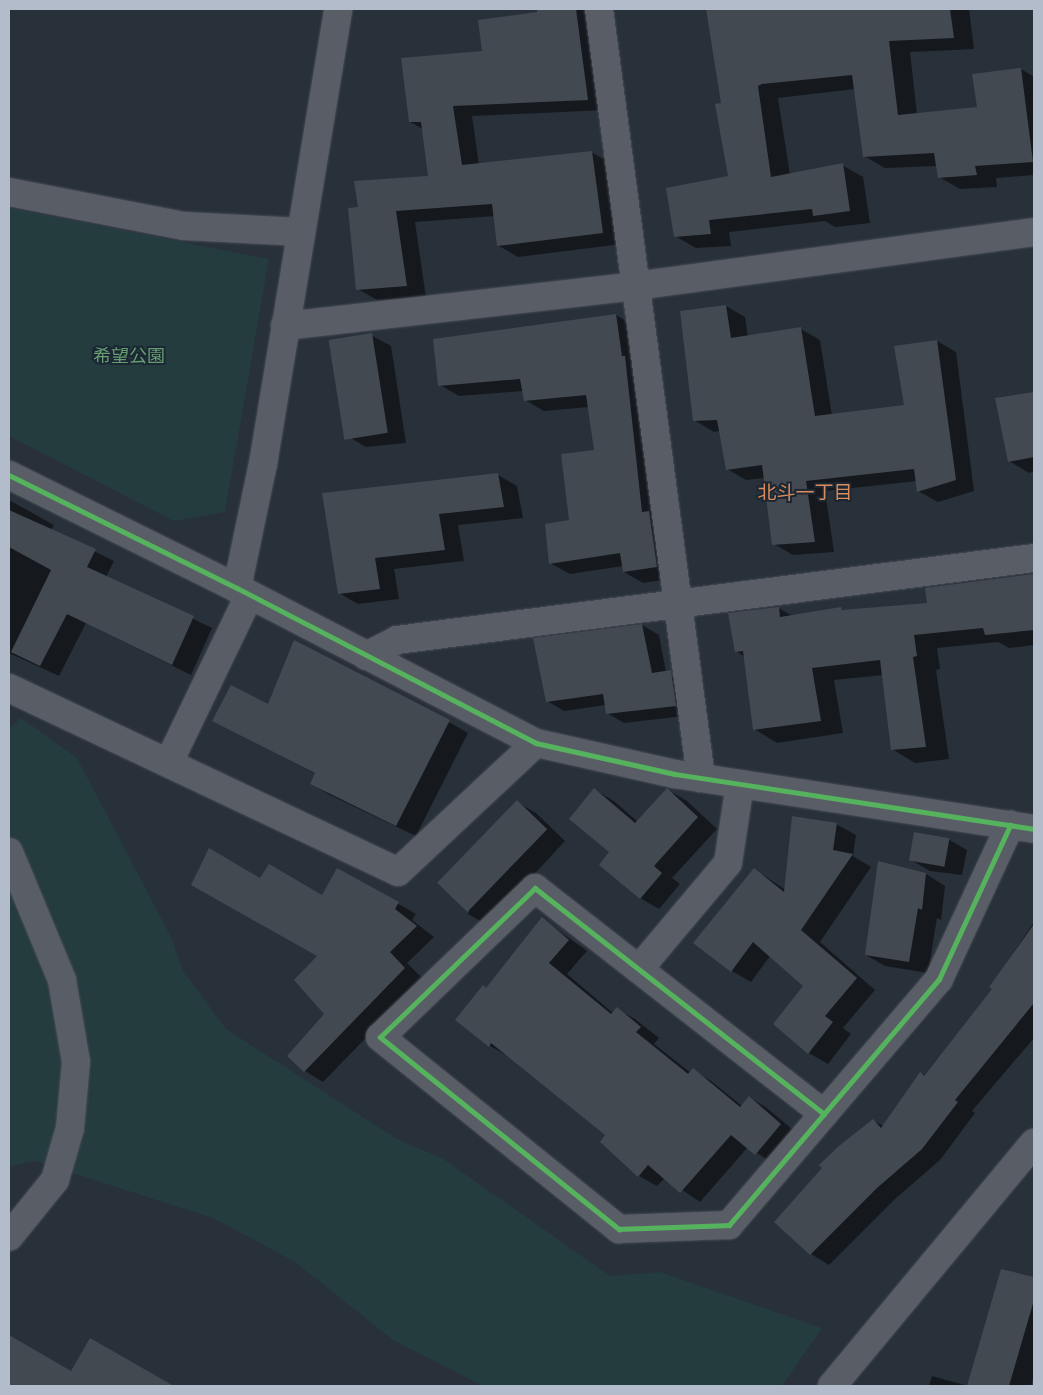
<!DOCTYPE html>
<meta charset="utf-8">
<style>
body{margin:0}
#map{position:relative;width:1043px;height:1395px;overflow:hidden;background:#283039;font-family:Commissioner,"Noto Sans JP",sans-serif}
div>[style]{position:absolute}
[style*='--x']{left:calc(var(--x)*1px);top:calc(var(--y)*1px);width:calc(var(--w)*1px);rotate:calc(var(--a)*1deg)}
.green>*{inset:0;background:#253c3f}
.shadow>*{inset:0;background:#0007}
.building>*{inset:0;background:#424951;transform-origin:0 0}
.roads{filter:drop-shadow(0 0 1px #474c53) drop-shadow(0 0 1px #474c53)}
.minor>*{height:28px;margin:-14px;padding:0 14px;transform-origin:14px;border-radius:14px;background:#595e66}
.cycleway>*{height:5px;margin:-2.5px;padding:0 2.5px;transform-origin:2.5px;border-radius:2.5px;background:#56b35d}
span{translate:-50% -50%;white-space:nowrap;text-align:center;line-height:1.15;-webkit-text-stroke:4px #1b2734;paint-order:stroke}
.park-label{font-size:18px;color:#679d71}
.neighbourhood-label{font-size:19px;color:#dc8c5b}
.frame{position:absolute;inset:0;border:10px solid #b2bcca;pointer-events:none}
</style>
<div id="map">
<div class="green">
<i style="clip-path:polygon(9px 208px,269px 259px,225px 512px,174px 521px,9px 436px)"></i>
<i style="clip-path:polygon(21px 718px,77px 758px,171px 937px,183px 971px,226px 1029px,397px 1139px,442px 1158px,610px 1276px,660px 1272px,822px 1328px,782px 1386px,483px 1386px,393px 1340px,295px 1262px,213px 1218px,35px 1161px,9px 1166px,9px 729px)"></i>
</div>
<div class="shadow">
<i style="clip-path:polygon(538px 9px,593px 9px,606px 110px,472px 116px,479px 165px,591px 152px,611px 163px,622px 244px,518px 257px,499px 246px,495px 216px,415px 222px,426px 297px,377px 300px,358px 289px,359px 208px,429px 177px,423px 129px,410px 122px,483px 52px,539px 13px)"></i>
<i style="clip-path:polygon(708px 9px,969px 9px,974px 49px,910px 52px,917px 114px,979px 108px,1021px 69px,1034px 77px,1034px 175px,996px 178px,997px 187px,960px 189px,939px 177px,937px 166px,885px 168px,864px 156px,855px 89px,778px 98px,790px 175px,842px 165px,863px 177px,870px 223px,835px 227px,825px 221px,729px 232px,731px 246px,696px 248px,675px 236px,729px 177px,723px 104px)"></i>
<i style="clip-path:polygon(726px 306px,745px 317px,748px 337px,801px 329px,820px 340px,832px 416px,905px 406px,895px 347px,937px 341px,956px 352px,974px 491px,938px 502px,918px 491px,917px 481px,825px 491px,834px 552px,793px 555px,774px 544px,765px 478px,746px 480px,727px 469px,720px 431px,714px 432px,694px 420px)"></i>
<i style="clip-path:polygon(616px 315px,635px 326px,676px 578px,643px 583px,624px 572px,623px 566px,570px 574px,550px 563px,570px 521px,596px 451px,589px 407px,544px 411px,525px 400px,523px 391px,459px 396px,440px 385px)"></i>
<i style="clip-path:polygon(371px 335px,391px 346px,406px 443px,366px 447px,347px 436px)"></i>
<i style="clip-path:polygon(1034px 393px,1034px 471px,1029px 473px,1009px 461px,997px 399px)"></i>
<i style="clip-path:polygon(498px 475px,517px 486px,523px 518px,458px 525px,464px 561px,394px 569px,399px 599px,358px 604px,339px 593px,323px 494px)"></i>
<i style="clip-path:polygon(9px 500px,54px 525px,51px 530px,114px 561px,106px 577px,212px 628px,191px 675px,86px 623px,59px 676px,9px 653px)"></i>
<i style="clip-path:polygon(1034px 575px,1034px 645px,1009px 648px,998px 642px,937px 648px,940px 669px,936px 670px,949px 759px,915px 763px,892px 749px,883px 675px,834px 680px,843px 733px,777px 743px,754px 729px,745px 657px,736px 651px,778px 608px,793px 616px,841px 609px,846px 611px,929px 604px,926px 589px)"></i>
<i style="clip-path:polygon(642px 625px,659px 635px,666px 672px,688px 682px,692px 715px,624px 723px,607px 713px,606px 705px,564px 711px,547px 701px)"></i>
<i style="clip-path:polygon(269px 705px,449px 722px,468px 733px,416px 836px,330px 795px,311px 784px,316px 774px,214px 721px)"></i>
<i style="clip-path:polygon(595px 790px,614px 801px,638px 822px,668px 790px,687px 801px,717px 829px,672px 878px,680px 884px,659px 909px,640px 898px,610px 852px)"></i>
<i style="clip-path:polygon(517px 802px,536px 813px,565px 841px,487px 925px,468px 914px)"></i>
<i style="clip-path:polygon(836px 824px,856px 835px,853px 856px,871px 867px,820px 942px,875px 990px,843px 1028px,851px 1034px,828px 1064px,809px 1053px,804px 986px,770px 956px,751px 982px,732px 971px,755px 870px,786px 890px)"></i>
<i style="clip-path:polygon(948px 839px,967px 850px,962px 875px,930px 871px,911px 860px)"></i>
<i style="clip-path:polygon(338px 869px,416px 914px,412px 920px,434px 937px,407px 963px,423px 979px,323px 1082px,305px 1071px,326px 1014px,319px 956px,260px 879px,323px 897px)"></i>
<i style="clip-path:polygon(926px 874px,945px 886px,941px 920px,937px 918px,928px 973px,885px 966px,866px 955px)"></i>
<i style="clip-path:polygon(542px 919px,587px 951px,567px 974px,613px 1013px,617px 1009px,635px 1019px,659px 1038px,654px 1044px,691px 1073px,693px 1070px,711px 1081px,742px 1106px,749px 1097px,767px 1108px,799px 1135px,774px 1164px,748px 1147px,700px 1202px,665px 1178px,657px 1186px,639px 1176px,607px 1135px,508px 1056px,490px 1046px,487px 989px)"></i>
<i style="clip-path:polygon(1034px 922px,1034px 1038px,972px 1111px,975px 1113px,940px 1160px,895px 1199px,829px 1265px,811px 1254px,776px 1222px,873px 1120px,883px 1126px,994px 989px,991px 986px)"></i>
<i style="clip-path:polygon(1002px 1270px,1034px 1279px,1034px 1375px,1031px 1386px,969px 1386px)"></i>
<i style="clip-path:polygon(9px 1336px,71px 1373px,90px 1339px,174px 1386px,9px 1386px)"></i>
<i style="clip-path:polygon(932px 1376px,968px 1386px,929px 1386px)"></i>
</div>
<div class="building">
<i style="clip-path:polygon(537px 9px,576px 9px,588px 100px,453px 106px,462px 165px,592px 151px,603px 233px,497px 246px,492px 204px,396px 211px,407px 286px,356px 290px,348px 208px,358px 207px,354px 181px,428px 176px,421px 122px,409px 122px,401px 58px,482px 51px,478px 20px,537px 12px)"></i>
<i style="clip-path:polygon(706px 9px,950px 9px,954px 38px,889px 41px,898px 115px,977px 107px,972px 74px,1021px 68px,1033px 162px,975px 166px,977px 175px,938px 178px,934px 153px,863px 157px,852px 75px,762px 84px,758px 86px,771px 177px,843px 163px,850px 211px,813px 216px,812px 209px,709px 220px,711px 234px,674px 237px,666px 188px,728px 176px,715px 104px,721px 103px)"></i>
<i style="clip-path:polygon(726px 305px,731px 338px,801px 327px,815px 416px,904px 405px,894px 346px,937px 340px,956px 480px,917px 492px,914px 469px,806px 481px,815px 542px,772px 545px,762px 465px,726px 470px,717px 420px,693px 421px,680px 311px)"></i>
<i style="clip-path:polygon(616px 314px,622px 356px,625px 356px,642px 512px,649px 511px,657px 567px,623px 572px,620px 553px,549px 564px,545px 524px,569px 520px,561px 454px,594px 450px,586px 395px,524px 401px,520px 379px,438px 386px,433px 339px)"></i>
<i style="left:372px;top:333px;width:101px;height:44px;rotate:81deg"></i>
<i style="clip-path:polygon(1034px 392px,1034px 457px,1008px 462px,995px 398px)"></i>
<i style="clip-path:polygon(498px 473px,504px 507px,439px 514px,445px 550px,375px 558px,380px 589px,338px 594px,322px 493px)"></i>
<i style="clip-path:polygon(9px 510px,96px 549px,87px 567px,194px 616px,172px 665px,67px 614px,40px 666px,11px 652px,51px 570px,9px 547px)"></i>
<i style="clip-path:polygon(1034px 574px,1034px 630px,985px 635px,983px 628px,914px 635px,917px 656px,913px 657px,926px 747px,891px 750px,880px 660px,812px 668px,821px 721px,753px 730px,743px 651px,735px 652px,728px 613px,779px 607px,780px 617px,841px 607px,842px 610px,927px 603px,925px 588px)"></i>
<i style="clip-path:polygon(642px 624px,652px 673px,671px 670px,676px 706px,606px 714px,603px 694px,546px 702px,533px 638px)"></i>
<i style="clip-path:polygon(294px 640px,450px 720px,396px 826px,310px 784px,315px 773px,212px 721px,231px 685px,268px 704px)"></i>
<i style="clip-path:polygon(594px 788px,635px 823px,667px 788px,698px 817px,654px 866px,662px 873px,640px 899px,599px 865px,609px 852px,569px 819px)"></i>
<i style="left:517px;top:800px;width:42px;height:115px;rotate:44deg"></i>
<i style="clip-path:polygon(792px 816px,837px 823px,833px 850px,853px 854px,801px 930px,857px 978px,825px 1016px,833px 1022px,808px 1054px,773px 1024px,803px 986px,753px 942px,731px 972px,693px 943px,754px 868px,784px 892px)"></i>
<i style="left:914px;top:832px;width:36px;height:29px;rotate:10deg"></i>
<i style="clip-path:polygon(209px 848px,260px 878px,269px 864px,322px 895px,337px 868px,399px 902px,395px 909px,417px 926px,390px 952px,405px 968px,304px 1072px,287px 1056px,324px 1014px,294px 980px,317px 956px,191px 885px)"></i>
<i style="clip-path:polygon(878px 861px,926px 873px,922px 910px,918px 908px,909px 962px,865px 955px)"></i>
<i style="clip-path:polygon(542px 917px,569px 940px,549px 963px,611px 1014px,617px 1007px,641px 1027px,636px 1032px,688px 1074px,693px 1068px,740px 1107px,749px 1096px,781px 1124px,755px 1155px,731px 1135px,680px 1193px,648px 1165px,638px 1177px,600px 1142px,605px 1135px,491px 1043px,489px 1047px,455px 1020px,483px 985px,486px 988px)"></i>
<i style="clip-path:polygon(1034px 924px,1034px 1003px,955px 1100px,958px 1102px,922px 1149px,877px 1188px,810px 1255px,774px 1222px,822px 1168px,819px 1165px,839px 1146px,873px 1119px,881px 1128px,920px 1072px,924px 1076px,992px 989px,989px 987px)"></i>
<i style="clip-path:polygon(1001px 1269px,1034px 1277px,1034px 1300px,1009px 1386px,967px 1386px)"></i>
<i style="clip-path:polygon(9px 1335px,71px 1371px,90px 1338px,174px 1386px,9px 1386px)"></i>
</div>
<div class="roads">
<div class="minor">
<i style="--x:599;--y:9;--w:776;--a:82.44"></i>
<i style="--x:9;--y:192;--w:178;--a:11"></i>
<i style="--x:184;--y:226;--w:117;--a:2.9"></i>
<i style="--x:285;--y:326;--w:352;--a:-6.5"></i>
<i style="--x:635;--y:286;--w:403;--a:-7.7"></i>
<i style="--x:9;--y:475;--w:254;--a:26.4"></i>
<i style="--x:237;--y:588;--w:337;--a:27.4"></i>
<i style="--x:536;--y:743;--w:142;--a:12.6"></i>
<i style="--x:675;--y:774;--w:363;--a:8.7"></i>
<i style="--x:237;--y:588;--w:127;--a:-78.2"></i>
<i style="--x:263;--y:464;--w:461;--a:-80.6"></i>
<i style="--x:366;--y:656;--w:35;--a:-27"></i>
<i style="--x:397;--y:640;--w:642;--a:-7.34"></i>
<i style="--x:9;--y:688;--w:430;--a:25.3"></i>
<i style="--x:398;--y:872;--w:189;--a:-43.1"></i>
<i style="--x:169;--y:762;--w:184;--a:-64.3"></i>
<i style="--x:9;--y:852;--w:139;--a:67.5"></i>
<i style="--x:62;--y:980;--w:83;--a:80.3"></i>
<i style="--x:76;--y:1062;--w:66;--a:95.2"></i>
<i style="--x:70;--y:1128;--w:54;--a:106.1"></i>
<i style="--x:55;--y:1180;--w:73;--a:128.9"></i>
<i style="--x:639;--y:969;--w:138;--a:-50"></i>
<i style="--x:728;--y:863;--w:80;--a:-81.4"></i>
<i style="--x:824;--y:1114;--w:367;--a:-142"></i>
<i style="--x:535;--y:888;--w:215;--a:136.1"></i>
<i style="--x:380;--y:1037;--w:307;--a:38.8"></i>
<i style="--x:619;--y:1229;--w:110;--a:-2.1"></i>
<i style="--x:729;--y:1225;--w:323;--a:-49.5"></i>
<i style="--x:939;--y:979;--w:170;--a:-65.2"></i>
<i style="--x:832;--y:1386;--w:316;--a:-50.3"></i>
</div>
</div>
<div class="cycleway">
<i style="--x:9;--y:475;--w:254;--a:26.4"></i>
<i style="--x:237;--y:588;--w:337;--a:27.4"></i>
<i style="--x:536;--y:743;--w:142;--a:12.6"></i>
<i style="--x:675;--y:774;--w:363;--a:8.7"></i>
<i style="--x:824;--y:1114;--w:367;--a:-142"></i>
<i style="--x:535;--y:888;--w:215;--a:136.1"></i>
<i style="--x:380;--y:1037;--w:307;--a:38.8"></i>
<i style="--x:619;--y:1229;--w:110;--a:-2.1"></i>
<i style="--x:729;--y:1225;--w:323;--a:-49.5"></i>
<i style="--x:939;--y:979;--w:170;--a:-65.2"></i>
</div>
<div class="park-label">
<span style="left:129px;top:355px">希望公園</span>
</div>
<div class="neighbourhood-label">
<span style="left:805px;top:492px">北斗一丁目</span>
</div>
<div class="frame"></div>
</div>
